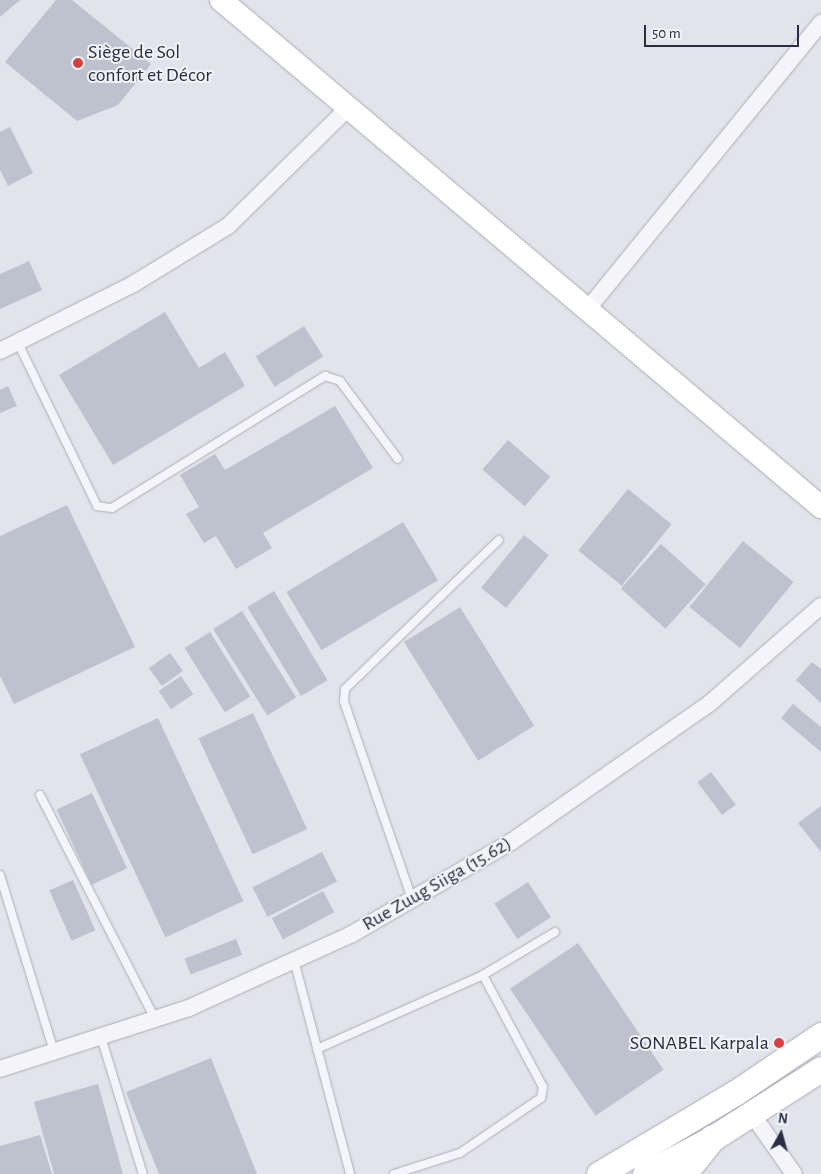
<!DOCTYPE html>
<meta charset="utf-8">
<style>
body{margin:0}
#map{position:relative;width:821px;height:1174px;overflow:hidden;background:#e2e4eb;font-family:"Alegreya Sans",sans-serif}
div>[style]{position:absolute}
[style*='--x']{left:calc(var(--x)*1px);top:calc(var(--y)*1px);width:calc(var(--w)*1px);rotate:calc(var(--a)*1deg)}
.building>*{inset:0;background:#bec2ce;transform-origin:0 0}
.roads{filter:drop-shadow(0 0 1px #aaadb9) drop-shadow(0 0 1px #aaadb9)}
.service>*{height:8px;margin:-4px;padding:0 4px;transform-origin:4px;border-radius:4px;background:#f5f5f9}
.minor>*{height:16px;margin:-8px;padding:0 8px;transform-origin:8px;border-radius:8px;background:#f5f5f9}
.secondary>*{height:22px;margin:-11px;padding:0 11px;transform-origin:11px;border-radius:11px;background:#fff}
.primary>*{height:25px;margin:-12.5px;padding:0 12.5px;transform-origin:12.5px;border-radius:12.5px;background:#fff}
.trunk>*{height:26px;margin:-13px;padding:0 13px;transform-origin:13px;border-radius:13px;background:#fff}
.dots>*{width:14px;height:14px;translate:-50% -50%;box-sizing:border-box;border:2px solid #f1f3f8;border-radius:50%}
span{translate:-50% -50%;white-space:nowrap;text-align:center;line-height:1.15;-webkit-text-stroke:4px #f1f3f8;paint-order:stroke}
.poi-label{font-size:20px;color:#292e44}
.left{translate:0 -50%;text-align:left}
.right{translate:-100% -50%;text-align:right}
.street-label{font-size:20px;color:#292e44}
.north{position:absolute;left:756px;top:1109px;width:50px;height:50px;-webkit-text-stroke:4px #f1f3f8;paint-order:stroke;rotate:7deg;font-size:14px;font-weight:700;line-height:20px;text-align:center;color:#292e44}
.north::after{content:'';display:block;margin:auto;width:18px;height:22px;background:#292e44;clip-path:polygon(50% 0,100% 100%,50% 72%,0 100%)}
.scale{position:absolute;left:644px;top:25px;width:155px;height:22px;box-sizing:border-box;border:2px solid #292e44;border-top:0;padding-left:6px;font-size:15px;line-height:18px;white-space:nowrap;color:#292e44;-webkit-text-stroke:4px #f1f3f8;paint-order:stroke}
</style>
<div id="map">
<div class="building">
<i style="clip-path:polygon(0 0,20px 0,0 17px)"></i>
<i style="clip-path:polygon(56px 0,72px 0,151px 64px,118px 105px,77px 121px,5px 62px)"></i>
<i style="clip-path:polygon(10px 127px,33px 173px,8px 186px,0 170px,0 132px)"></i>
<i style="clip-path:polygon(29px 261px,42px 290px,0 309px,0 274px)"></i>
<i style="clip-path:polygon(165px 312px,199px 368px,225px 352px,245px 386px,113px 465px,59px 375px)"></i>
<i style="left:304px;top:326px;width:36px;height:57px;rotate:58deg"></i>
<i style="clip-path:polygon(8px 386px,17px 406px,0 413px,0 390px)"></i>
<i style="clip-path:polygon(335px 406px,373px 468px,263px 533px,272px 548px,236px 569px,216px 536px,204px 543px,186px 514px,199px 507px,180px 475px,215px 454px,225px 470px)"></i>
<i style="left:508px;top:440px;width:56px;height:39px;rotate:41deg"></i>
<i style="left:628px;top:489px;width:56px;height:79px;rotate:39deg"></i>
<i style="clip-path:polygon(67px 505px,135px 647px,14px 704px,0 676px,0 536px)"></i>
<i style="left:403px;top:522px;width:68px;height:136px;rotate:59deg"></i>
<i style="left:524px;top:535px;width:32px;height:68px;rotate:39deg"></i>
<i style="left:743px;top:541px;width:65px;height:85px;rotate:39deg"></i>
<i style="left:661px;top:544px;width:60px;height:60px;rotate:42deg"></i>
<i style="left:274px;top:591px;width:104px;height:31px;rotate:59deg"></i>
<i style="left:460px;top:607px;width:140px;height:66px;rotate:58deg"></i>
<i style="left:242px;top:611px;width:102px;height:34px;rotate:58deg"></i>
<i style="left:210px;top:632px;width:76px;height:30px;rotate:58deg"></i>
<i style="left:170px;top:653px;width:22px;height:26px;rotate:54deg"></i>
<i style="clip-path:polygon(812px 662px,821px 669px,821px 703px,796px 680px)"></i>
<i style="left:181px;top:676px;width:22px;height:27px;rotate:56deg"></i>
<i style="clip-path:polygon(793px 704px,821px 727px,821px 752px,781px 718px)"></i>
<i style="left:253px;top:713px;width:128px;height:60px;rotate:65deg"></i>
<i style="left:158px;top:718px;width:202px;height:86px;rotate:65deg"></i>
<i style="left:711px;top:772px;width:41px;height:17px;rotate:53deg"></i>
<i style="left:92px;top:793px;width:83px;height:39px;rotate:65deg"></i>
<i style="clip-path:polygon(821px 806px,821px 852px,798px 823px)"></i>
<i style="left:322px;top:852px;width:33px;height:78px;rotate:63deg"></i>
<i style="left:73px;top:880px;width:55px;height:26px;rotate:66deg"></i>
<i style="left:528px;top:882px;width:42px;height:40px;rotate:57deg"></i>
<i style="left:323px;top:891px;width:24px;height:58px;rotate:62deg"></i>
<i style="left:236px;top:939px;width:17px;height:55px;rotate:69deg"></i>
<i style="left:578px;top:943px;width:153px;height:82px;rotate:56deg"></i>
<i style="clip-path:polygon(211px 1058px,257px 1174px,159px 1174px,126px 1092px)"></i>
<i style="clip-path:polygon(98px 1084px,123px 1174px,54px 1174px,34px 1102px)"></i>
<i style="clip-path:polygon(40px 1135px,52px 1174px,0 1174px,0 1146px)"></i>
</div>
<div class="roads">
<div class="service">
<i style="--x:18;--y:343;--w:181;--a:64.1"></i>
<i style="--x:97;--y:506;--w:15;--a:8"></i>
<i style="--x:112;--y:508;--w:251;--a:-31.8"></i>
<i style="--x:325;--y:376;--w:16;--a:18"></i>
<i style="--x:340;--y:381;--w:97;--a:53.4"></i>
<i style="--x:40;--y:795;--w:252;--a:62.8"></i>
<i style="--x:0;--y:875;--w:185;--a:73"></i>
<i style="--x:412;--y:899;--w:209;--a:-109"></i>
<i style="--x:344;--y:701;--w:12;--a:-85"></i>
<i style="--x:345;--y:689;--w:214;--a:-44.1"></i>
<i style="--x:294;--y:960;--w:221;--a:75.3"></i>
<i style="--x:101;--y:1037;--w:143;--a:73"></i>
<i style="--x:317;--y:1049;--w:182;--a:-24"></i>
<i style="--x:483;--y:975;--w:84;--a:-30.8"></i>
<i style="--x:394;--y:1174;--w:69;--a:-17.7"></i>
<i style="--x:460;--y:1153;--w:98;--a:-34.2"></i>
<i style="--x:541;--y:1098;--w:11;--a:-80"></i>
<i style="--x:543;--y:1087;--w:127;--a:-118.2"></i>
</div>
<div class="minor">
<i style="--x:586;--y:311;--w:372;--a:-50.8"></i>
<i style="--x:0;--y:351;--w:151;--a:-26.7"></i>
<i style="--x:135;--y:283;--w:109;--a:-31.5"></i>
<i style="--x:228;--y:226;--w:167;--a:-44.5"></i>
<i style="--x:0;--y:1069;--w:199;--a:-17.9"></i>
<i style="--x:189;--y:1008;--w:179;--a:-24.4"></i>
<i style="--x:352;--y:934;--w:184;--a:-30.1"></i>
<i style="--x:511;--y:842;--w:241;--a:-34.9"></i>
<i style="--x:709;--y:704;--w:149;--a:-41.2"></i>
<i style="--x:752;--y:1114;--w:73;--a:55"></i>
</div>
<div class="secondary">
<i style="--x:221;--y:0;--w:786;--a:40.2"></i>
</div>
<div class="primary">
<i style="--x:599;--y:1174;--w:158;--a:-30.8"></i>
<i style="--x:735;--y:1093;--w:104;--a:-34"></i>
<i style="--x:645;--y:1174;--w:77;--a:-27.9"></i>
<i style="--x:713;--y:1138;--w:128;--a:-32.6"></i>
</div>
<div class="trunk">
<i style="--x:684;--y:1174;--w:46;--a:-51.1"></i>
</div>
</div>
<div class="dots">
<i style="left:78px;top:63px;background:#d64141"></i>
<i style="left:779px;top:1043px;background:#d64141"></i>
</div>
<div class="poi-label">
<span class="left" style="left:88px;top:64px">Siège de Sol<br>confort et Décor</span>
<span class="right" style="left:769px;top:1043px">SONABEL Karpala</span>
</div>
<div class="street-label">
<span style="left:437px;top:884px;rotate:-30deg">Rue Zuug Siiga (15.62)</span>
</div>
<div class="north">N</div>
<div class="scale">50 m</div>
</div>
